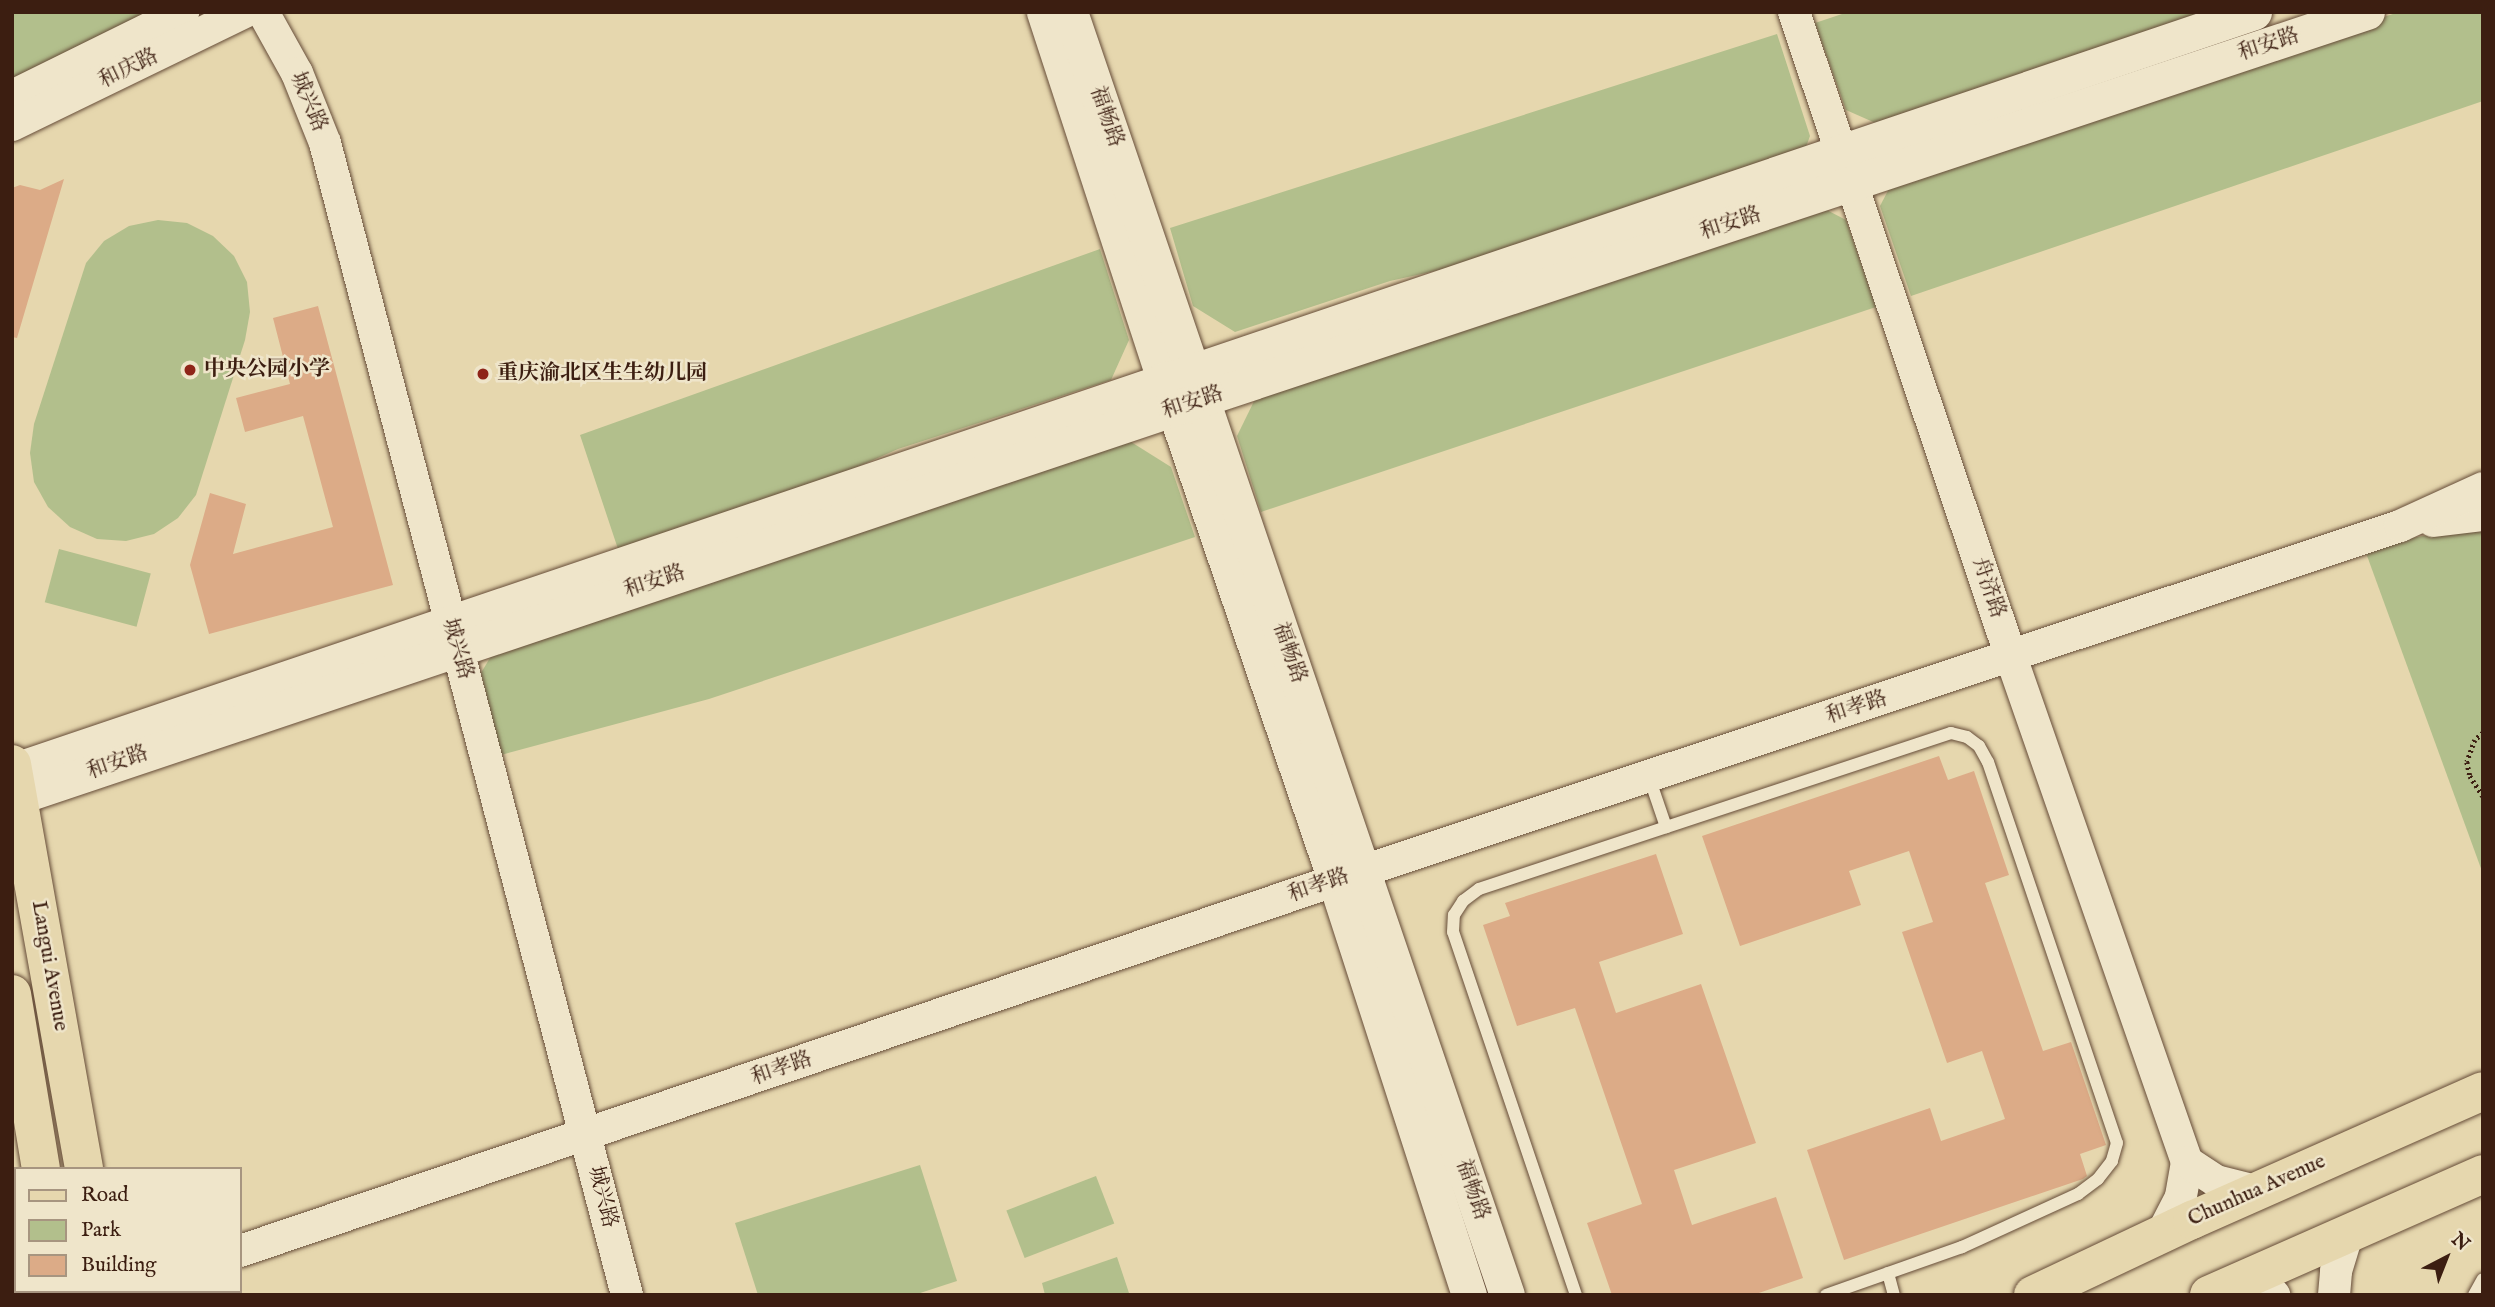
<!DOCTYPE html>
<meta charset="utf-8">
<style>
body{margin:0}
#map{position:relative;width:2495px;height:1307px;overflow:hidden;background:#e6d7ae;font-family:"IM FELL English","Noto Serif SC",serif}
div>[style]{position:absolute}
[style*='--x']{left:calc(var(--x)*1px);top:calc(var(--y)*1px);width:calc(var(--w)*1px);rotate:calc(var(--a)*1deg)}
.green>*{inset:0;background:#b2bf8c;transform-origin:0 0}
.building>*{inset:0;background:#dcab87}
.path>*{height:4.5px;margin-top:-2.25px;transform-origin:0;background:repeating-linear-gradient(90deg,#3c1e11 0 2px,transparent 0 5.5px)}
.roads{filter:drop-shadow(0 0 2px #664c38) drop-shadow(0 0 2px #664c38)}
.service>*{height:12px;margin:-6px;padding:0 6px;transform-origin:6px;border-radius:6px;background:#efe5ca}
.tertiary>*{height:32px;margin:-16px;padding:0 16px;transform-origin:16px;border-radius:16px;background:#efe5ca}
.secondary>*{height:35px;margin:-17.5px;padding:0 17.5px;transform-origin:17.5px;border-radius:17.5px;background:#efe5ca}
.primary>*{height:38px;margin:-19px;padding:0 19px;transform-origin:19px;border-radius:19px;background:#e6d7ae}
.dots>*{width:19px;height:19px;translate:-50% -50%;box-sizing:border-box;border:4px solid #efe5ca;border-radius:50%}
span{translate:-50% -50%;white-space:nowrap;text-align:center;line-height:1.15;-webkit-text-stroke:5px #efe5ca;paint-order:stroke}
.street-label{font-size:21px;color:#3c1e11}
.poi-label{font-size:21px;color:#3c1e11;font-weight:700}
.left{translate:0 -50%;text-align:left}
.frame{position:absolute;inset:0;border:14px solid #3c1e11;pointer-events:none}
.legend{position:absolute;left:14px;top:1167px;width:228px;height:126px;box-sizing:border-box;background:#efe5ca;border:2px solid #a79580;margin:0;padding:9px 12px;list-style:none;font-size:21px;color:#3c1e11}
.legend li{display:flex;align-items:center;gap:14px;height:35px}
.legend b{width:35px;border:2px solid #a79580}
.north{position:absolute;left:2411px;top:1223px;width:70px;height:70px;-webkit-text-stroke:5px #efe5ca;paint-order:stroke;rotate:42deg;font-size:19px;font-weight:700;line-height:28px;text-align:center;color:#3c1e11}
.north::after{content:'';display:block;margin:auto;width:24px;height:32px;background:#3c1e11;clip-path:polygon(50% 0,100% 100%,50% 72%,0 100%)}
</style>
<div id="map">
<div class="green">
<i style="clip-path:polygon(12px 12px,153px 12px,12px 81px)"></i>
<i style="clip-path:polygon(1848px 12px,2214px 12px,1880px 125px,1846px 110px,1815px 23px)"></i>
<i style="clip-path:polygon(2399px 12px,2483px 12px,2483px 101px,1911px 296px,1880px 206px,1894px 179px)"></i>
<i style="clip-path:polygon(1777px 34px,1810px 136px,1803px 155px,1471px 263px,1390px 281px,1235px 332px,1193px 306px,1170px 228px)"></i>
<i style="clip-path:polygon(1821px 207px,1846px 220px,1876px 307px,1261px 512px,1237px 436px,1259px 391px)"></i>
<i style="clip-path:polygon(158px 220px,187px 223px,213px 236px,234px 256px,247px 282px,250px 312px,245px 340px,196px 495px,178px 518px,154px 534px,126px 541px,97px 539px,70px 527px,48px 507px,34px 482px,30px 453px,34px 424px,86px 263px,104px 241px,129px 226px)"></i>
<i style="clip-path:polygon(1100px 249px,1129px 340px,1111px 380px,898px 449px,835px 477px,618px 549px,580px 435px)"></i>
<i style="clip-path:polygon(1128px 440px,1171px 467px,1195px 537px,709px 699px,501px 755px,481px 673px,497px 646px)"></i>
<i style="clip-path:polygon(2483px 526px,2483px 874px,2366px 553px,2411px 538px)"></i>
<i style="left:59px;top:549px;width:95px;height:55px;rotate:15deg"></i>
<i style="clip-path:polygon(920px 1165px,957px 1281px,914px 1295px,758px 1295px,735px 1223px)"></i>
<i style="left:1096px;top:1176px;width:51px;height:96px;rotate:69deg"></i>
<i style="clip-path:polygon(1117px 1257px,1129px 1293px,1045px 1295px,1042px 1283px)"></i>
</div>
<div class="building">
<i style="clip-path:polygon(64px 179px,17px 338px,12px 337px,12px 188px,20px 185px,40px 190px)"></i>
<i style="clip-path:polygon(318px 306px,393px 585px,209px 634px,190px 565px,210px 493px,246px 504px,233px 554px,333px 527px,303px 416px,245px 432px,236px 398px,290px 384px,273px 318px)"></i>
<i style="clip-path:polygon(1939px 756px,1948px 780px,1974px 771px,2009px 875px,1985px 883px,2043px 1051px,2071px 1042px,2106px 1145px,2080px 1154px,2087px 1176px,2083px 1179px,1844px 1260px,1807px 1150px,1930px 1108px,1941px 1141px,2005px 1119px,1982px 1051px,1947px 1063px,1902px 932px,1933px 922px,1909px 851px,1849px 871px,1861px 905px,1740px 946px,1702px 836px)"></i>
<i style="clip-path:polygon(1656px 854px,1683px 934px,1599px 962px,1616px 1013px,1701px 984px,1756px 1143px,1674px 1170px,1692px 1225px,1776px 1197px,1803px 1278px,1753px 1295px,1612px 1295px,1587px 1223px,1642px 1204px,1575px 1008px,1517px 1026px,1483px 925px,1510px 916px,1505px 903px)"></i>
</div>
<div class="path">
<i style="--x:2483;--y:733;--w:11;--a:139"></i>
<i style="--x:2475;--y:740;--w:23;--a:110"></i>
<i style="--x:2467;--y:762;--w:14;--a:78"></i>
<i style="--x:2470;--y:776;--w:24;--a:57"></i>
</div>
<div class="roads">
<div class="service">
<i style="--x:1649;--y:777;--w:53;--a:71.2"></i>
<i style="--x:1888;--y:1273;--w:23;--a:75"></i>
<i style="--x:1576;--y:1295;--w:383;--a:-108.7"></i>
<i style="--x:1453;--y:932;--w:17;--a:-87"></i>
<i style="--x:1454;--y:915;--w:17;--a:-57"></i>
<i style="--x:1463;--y:901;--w:20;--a:-37"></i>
<i style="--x:1479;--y:889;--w:497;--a:-18.3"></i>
<i style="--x:1951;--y:733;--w:16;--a:14"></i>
<i style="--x:1967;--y:737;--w:15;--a:37"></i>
<i style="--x:1979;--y:746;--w:18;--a:61"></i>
<i style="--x:1988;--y:762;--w:402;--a:71.3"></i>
<i style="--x:2117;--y:1143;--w:19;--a:106"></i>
<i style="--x:2112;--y:1161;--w:23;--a:128"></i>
<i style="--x:2098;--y:1179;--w:25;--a:143"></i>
<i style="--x:2078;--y:1194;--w:128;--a:155.4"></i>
<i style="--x:1962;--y:1247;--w:144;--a:160.6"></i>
<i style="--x:2474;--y:1295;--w:18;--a:-61"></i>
</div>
<div class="tertiary">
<i style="--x:263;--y:12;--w:70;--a:60.9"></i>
<i style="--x:297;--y:73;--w:75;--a:68.2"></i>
<i style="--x:325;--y:143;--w:1191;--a:75.31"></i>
<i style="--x:1794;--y:12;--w:681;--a:71.41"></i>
<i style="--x:2011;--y:657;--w:535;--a:70.79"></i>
<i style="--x:2187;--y:1162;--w:36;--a:100"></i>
<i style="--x:2181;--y:1197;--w:42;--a:117.2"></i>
<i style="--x:12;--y:96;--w:191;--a:-26.2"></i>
<i style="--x:12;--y:125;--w:259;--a:-25.9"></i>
<i style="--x:2433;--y:521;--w:50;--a:-6.8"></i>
<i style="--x:2187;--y:1162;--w:35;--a:33"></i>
<i style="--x:2216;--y:1181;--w:41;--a:14"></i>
<i style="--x:240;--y:1251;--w:1186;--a:-18.69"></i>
<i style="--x:1363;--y:871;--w:1093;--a:-18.4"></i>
<i style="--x:2400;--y:526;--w:91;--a:-24.6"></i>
<i style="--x:2229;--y:1287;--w:46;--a:10.1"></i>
<i style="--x:2334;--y:1295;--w:24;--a:-85"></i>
<i style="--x:2336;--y:1271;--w:38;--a:-73"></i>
</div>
<div class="secondary">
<i style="--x:1044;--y:12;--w:386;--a:71.9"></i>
<i style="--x:1164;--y:379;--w:529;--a:71.15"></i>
<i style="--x:1335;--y:880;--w:436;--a:72.1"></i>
<i style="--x:1070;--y:12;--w:1355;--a:71.19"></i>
<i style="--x:12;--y:771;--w:2367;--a:-18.7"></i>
<i style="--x:12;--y:799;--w:1227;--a:-18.58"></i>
<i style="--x:1175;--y:408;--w:1256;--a:-18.38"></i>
</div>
<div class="primary">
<i style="--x:12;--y:764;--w:411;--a:79.9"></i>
<i style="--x:12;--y:994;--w:177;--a:80.6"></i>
<i style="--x:61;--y:1291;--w:4;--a:76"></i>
<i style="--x:104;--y:1291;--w:4;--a:76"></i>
<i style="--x:2033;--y:1295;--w:176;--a:-25.3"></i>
<i style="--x:2192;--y:1220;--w:318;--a:-23.9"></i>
<i style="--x:2209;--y:1295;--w:300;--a:-23.8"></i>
</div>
</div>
<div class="dots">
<i style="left:190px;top:370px;background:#8f2418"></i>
<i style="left:483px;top:374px;background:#8f2418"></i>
</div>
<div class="street-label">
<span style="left:2269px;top:45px;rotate:-18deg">和安路</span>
<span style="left:129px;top:69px;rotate:-26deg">和庆路</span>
<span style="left:308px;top:102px;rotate:67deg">城兴路</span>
<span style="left:1106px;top:117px;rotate:71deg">福畅路</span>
<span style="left:1731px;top:224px;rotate:-18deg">和安路</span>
<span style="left:1193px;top:403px;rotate:-18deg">和安路</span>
<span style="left:655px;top:582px;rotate:-18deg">和安路</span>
<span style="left:1988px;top:588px;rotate:71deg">舟济路</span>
<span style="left:457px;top:649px;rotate:74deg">城兴路</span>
<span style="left:1289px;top:653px;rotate:71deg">福畅路</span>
<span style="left:1857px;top:708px;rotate:-18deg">和孝路</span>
<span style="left:118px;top:763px;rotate:-19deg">和安路</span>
<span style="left:1319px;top:886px;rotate:-19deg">和孝路</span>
<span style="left:49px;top:966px;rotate:80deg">Langui Avenue</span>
<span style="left:782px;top:1069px;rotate:-19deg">和孝路</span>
<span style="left:1472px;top:1190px;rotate:71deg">福畅路</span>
<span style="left:2257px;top:1191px;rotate:-24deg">Chunhua Avenue</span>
<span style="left:602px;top:1197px;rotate:76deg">城兴路</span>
</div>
<div class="poi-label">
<span class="left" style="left:204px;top:370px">中央公园小学</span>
<span class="left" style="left:497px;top:374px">重庆渝北区生生幼儿园</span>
</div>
<div class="frame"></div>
<ul class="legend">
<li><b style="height:9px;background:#e6d7ae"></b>Road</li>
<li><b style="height:19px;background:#b2bf8c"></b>Park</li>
<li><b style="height:19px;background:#dcab87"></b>Building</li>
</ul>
<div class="north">N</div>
</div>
